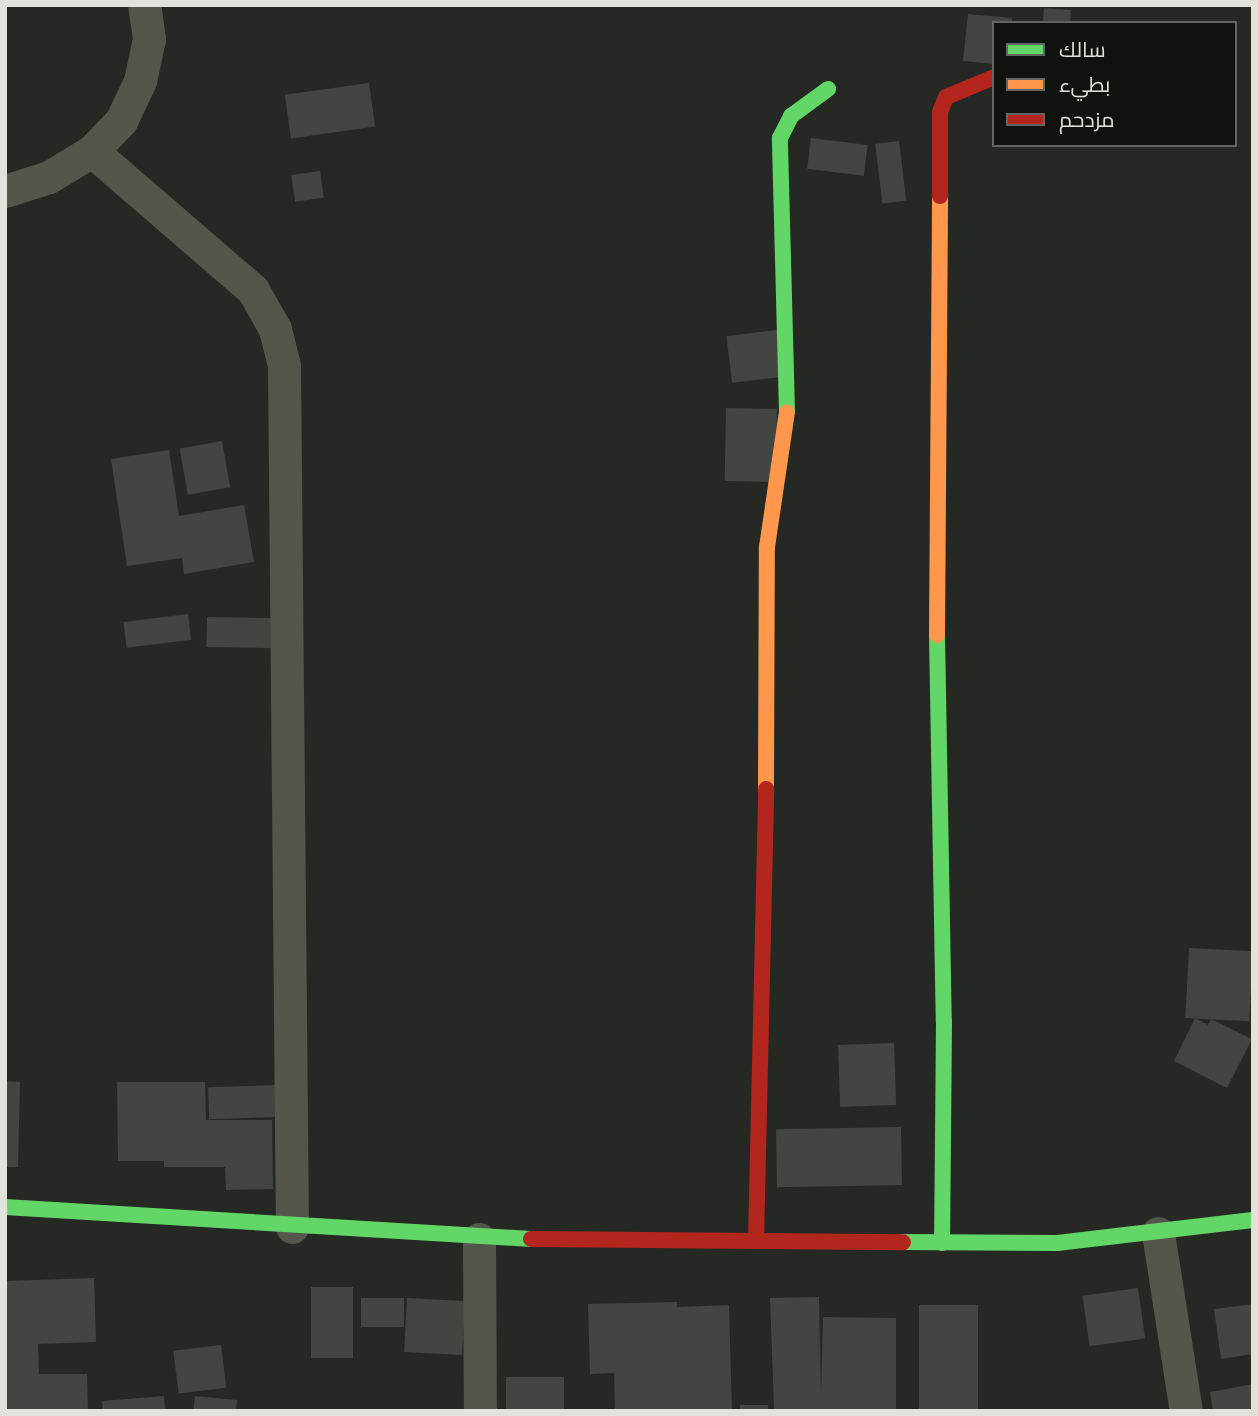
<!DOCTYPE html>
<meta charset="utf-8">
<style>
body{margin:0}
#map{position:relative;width:1258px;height:1416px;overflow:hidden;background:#252823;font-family:"Alegreya Sans",Cairo,sans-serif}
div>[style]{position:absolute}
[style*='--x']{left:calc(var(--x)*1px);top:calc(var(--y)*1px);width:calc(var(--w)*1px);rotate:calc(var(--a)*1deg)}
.building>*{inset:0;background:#424540;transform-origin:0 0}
.street>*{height:33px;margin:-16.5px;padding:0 16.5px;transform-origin:16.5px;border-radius:16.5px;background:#55564b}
.fast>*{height:16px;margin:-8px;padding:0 8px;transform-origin:8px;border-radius:8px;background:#63d668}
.slow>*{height:16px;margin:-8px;padding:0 8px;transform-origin:8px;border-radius:8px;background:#ff974d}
.jam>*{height:16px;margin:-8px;padding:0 8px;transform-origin:8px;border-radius:8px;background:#b3261e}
span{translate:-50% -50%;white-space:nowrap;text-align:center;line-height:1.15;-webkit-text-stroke:5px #10120d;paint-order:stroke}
.frame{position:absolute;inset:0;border:7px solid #dfe3dc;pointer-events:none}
.legend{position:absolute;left:992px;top:21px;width:245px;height:126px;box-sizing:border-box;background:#10120d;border:2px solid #636660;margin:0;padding:9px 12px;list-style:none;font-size:21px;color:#dfe3dc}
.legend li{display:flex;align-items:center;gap:14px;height:35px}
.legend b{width:35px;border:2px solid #636660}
</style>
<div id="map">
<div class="building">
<i style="left:1044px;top:8px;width:27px;height:15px;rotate:4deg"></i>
<i style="clip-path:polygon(968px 14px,1012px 18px,1012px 23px,994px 23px,994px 64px,963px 61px)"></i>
<i style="left:369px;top:83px;width:44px;height:85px;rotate:82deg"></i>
<i style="left:811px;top:138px;width:57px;height:31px;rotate:7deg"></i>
<i style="left:899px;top:141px;width:60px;height:24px;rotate:83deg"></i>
<i style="left:320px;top:171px;width:27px;height:29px;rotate:82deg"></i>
<i style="left:777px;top:330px;width:47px;height:51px;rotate:83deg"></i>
<i style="left:726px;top:408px;width:51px;height:73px;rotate:1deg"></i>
<i style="left:222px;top:441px;width:47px;height:43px;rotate:80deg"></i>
<i style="clip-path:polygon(169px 450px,179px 516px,244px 505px,254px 562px,184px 574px,182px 558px,127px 566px,111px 459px)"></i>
<i style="left:188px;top:614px;width:26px;height:65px;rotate:83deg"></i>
<i style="left:207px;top:617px;width:66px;height:30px;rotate:1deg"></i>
<i style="left:1189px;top:948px;width:64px;height:70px;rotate:3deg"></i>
<i style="clip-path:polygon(1195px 1018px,1208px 1025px,1211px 1019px,1252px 1039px,1227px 1088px,1174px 1061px)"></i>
<i style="left:894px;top:1043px;width:62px;height:56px;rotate:88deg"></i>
<i style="clip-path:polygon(5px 1081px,20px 1082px,18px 1167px,5px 1167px)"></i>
<i style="clip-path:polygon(117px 1082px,205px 1082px,206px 1120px,272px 1120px,273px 1189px,226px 1190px,225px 1167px,164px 1167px,164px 1161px,118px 1161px)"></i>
<i style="left:275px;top:1085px;width:32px;height:67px;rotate:88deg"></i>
<i style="left:901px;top:1127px;width:58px;height:125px;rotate:89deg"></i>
<i style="clip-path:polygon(94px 1278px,96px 1342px,38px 1344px,39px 1374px,87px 1374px,88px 1411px,5px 1411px,5px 1281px)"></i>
<i style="left:311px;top:1287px;width:42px;height:71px"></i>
<i style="left:1138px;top:1288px;width:51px;height:56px;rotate:82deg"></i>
<i style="clip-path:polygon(819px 1297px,821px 1396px,823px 1317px,896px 1318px,896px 1411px,774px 1409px,770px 1298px)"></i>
<i style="left:404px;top:1298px;width:29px;height:43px;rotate:90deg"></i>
<i style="left:407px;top:1298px;width:58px;height:54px;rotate:3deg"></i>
<i style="clip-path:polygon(677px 1302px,677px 1307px,729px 1305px,732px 1411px,615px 1411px,614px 1373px,590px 1374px,588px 1304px)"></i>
<i style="clip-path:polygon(1253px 1304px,1253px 1354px,1221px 1359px,1214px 1309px)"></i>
<i style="left:919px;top:1305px;width:59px;height:106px"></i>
<i style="left:221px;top:1345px;width:43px;height:48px;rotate:83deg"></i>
<i style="left:506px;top:1377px;width:58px;height:34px"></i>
<i style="clip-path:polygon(1253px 1384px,1253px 1411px,1213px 1411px,1210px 1392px)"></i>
<i style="clip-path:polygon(164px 1396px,165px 1411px,103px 1411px,102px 1401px)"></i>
<i style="clip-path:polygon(195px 1396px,237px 1400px,236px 1411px,193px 1411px)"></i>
<i style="left:740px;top:1405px;width:28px;height:6px"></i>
</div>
<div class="street">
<i style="--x:92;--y:151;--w:213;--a:40.8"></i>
<i style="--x:253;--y:290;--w:45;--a:60.6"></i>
<i style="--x:275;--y:329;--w:38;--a:76"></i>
<i style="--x:284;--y:366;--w:861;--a:89.47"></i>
<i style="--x:5;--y:191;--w:46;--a:-17.7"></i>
<i style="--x:49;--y:177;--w:50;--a:-31.2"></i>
<i style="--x:92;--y:151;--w:42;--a:-46"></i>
<i style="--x:121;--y:121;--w:44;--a:-64.6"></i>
<i style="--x:140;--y:81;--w:43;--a:-77.9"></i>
<i style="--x:149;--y:39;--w:34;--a:-98"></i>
<i style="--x:1158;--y:1233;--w:180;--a:81.1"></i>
<i style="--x:479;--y:1239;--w:172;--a:89.7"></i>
</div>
<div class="fast">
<i style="--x:787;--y:412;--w:274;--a:-91.5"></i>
<i style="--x:780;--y:138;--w:25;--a:-63"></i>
<i style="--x:791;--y:116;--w:46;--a:-36.1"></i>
<i style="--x:937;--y:635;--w:386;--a:89"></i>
<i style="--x:944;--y:1021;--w:222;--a:90.5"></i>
<i style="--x:5;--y:1207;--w:527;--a:3.48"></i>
<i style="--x:903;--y:1242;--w:154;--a:0.4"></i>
<i style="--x:1057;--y:1243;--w:197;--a:-6.7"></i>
</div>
<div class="slow">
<i style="--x:937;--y:635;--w:439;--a:-89.6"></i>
<i style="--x:766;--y:789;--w:242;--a:-89.8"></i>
<i style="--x:767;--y:547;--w:136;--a:-81.6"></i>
</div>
<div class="jam">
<i style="--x:940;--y:196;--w:84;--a:-90"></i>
<i style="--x:940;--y:112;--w:16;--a:-68"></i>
<i style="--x:946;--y:97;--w:52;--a:-22.6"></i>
<i style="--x:531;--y:1239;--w:372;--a:0.5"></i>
<i style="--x:756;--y:1241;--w:452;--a:-88.7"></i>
</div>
<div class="frame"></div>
<ul class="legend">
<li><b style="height:9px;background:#63d668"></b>سالك</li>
<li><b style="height:9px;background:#ff974d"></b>بطيء</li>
<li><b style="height:9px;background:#b3261e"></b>مزدحم</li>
</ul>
</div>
